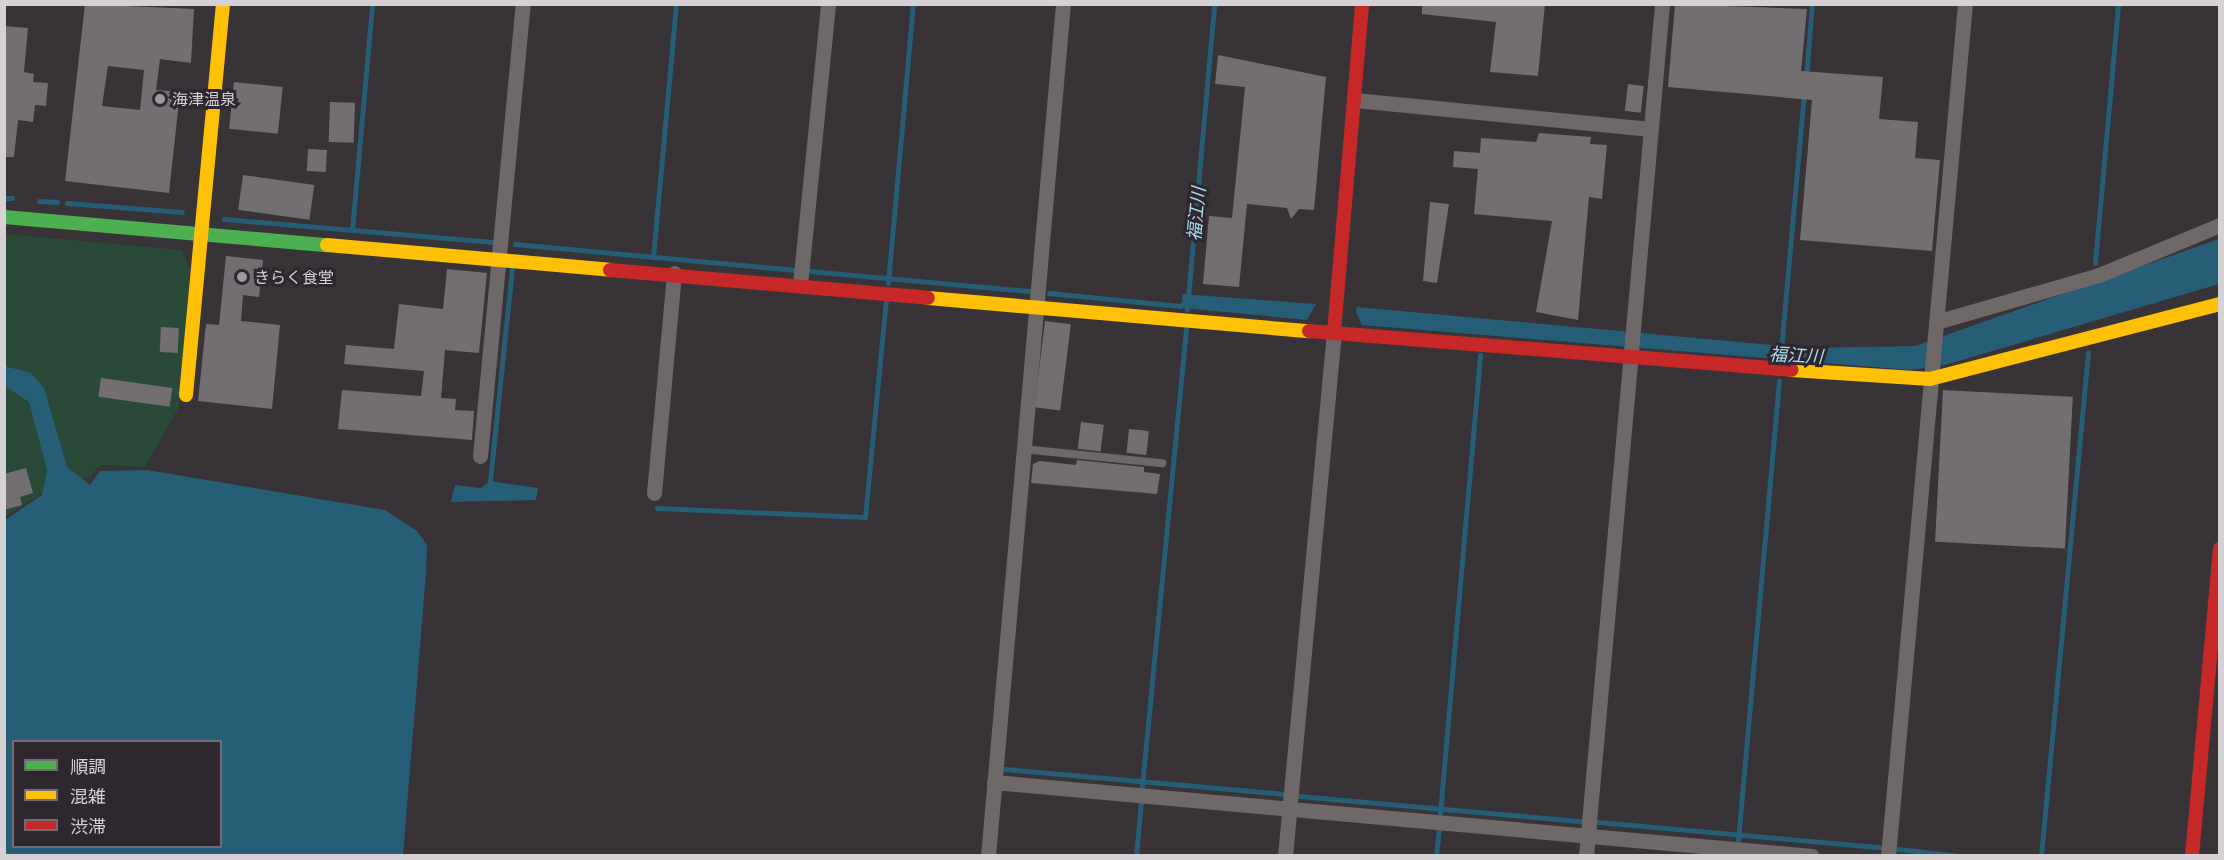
<!DOCTYPE html>
<meta charset="utf-8">
<style>
body{margin:0}
#map{position:relative;width:2224px;height:860px;overflow:hidden;background:#373337;font-family:Ubuntu,"Noto Sans JP",sans-serif}
div>[style]{position:absolute}
[style*='--x']{left:calc(var(--x)*1px);top:calc(var(--y)*1px);width:calc(var(--w)*1px);rotate:calc(var(--a)*1deg)}
.green>*{inset:0;background:#2a4a39}
.water>*{inset:0;background:#265e77}
.stream>*{height:5px;margin:-2.5px;padding:0 2.5px;transform-origin:2.5px;border-radius:2.5px;background:#265e77}
.building>*{inset:0;background:#726e72;transform-origin:0 0}
.lane>*{height:8px;margin:-4px;padding:0 4px;transform-origin:4px;border-radius:4px;background:#6f6869}
.street>*{height:15px;margin:-7.5px;padding:0 7.5px;transform-origin:7.5px;border-radius:7.5px;background:#6f6869}
.fast>*{height:14px;margin:-7px;padding:0 7px;transform-origin:7px;border-radius:7px;background:#4caf50}
.slow>*{height:14px;margin:-7px;padding:0 7px;transform-origin:7px;border-radius:7px;background:#ffc107}
.jam>*{height:14px;margin:-7px;padding:0 7px;transform-origin:7px;border-radius:7px;background:#c62828}
.dots>*{width:16px;height:16px;translate:-50% -50%;box-sizing:border-box;border:3px solid #2f272e;border-radius:50%}
span{translate:-50% -50%;white-space:nowrap;text-align:center;line-height:1.15;-webkit-text-stroke:6px #2f272e;paint-order:stroke}
.poi-label{font-size:16px;color:#d6d1d5}
.left{translate:0 -50%;text-align:left}
.water-label{font-size:18px;color:#a8dbf5;font-style:italic}
.frame{position:absolute;inset:0;border:6px solid #d6d1d5;pointer-events:none}
.legend{position:absolute;left:12px;top:740px;width:210px;height:108px;box-sizing:border-box;background:#2f272e;border:2px solid #726b71;margin:0;padding:8px 10px;list-style:none;font-size:18px;color:#d6d1d5}
.legend li{display:flex;align-items:center;gap:12px;height:30px}
.legend b{width:30px;border:2px solid #726b71}
</style>
<div id="map">
<div class="green">
<i style="clip-path:polygon(5px 234px,182px 250px,190px 271px,179px 407px,145px 467px,100px 465px,91px 476px,42px 493px,5px 517px)"></i>
</div>
<div class="water">
<i style="clip-path:polygon(2219px 239px,2219px 284px,1945px 365px,1910px 370px,1362px 325px,1356px 312px,1357px 307px,1806px 348px,1915px 346px)"></i>
<i style="clip-path:polygon(1182px 294px,1316px 304px,1307px 320px,1183px 308px)"></i>
<i style="clip-path:polygon(evenodd,4px 366px,31px 373px,44px 388px,67px 467px,90px 485px,100px 471px,147px 470px,385px 510px,417px 531px,427px 545px,426px 573px,403px 855px,5px 855px,5px 520px,42px 495px,47px 470px,29px 402px,5px 386px,4px 366px,14px 742px,220px 742px,220px 846px,14px 846px,14px 742px)"></i>
<i style="clip-path:polygon(490px 481px,538px 488px,536px 500px,451px 502px,455px 485px,481px 488px)"></i>
</div>
<div class="stream">
<i style="--x:1806;--y:78;--w:74;--a:-85.4"></i>
<i style="--x:4;--y:198;--w:8;--a:0"></i>
<i style="--x:39;--y:201;--w:18;--a:3"></i>
<i style="--x:67;--y:203;--w:115;--a:4.5"></i>
<i style="--x:224;--y:219;--w:270;--a:4.9"></i>
<i style="--x:352;--y:230;--w:227;--a:-84.9"></i>
<i style="--x:515;--y:244;--w:280;--a:5.3"></i>
<i style="--x:653;--y:257;--w:254;--a:-84.8"></i>
<i style="--x:2095;--y:263;--w:260;--a:-84.9"></i>
<i style="--x:809;--y:271;--w:221;--a:5.2"></i>
<i style="--x:888;--y:283;--w:280;--a:-84.9"></i>
<i style="--x:1049;--y:293;--w:132;--a:5.7"></i>
<i style="--x:1180;--y:306;--w:9;--a:-41"></i>
<i style="--x:1187;--y:309;--w:306;--a:-84.9"></i>
<i style="--x:1781;--y:350;--w:258;--a:-84.9"></i>
<i style="--x:490;--y:481;--w:214;--a:-84.1"></i>
<i style="--x:657;--y:508;--w:208;--a:2.5"></i>
<i style="--x:865;--y:517;--w:218;--a:-84.5"></i>
<i style="--x:1005;--y:769;--w:280;--a:5.1"></i>
<i style="--x:1142;--y:786;--w:460;--a:-84.5"></i>
<i style="--x:1299;--y:796;--w:283;--a:5.1"></i>
<i style="--x:1440;--y:813;--w:460;--a:-85"></i>
<i style="--x:1598;--y:822;--w:283;--a:5.1"></i>
<i style="--x:1738;--y:840;--w:461;--a:-84.9"></i>
<i style="--x:1898;--y:849;--w:62;--a:6.4"></i>
<i style="--x:1136;--y:856;--w:55;--a:-84.8"></i>
<i style="--x:1436;--y:856;--w:27;--a:-84"></i>
<i style="--x:2041;--y:856;--w:506;--a:-84.67"></i>
</div>
<div class="building">
<i style="clip-path:polygon(evenodd,85px 4px,194px 9px,191px 63px,160px 59px,156px 90px,180px 92px,169px 193px,65px 181px,85px 4px,108px 66px,144px 70px,140px 110px,102px 106px,108px 66px)"></i>
<i style="clip-path:polygon(1422px 4px,1545px 4px,1538px 76px,1490px 72px,1496px 22px,1422px 14px)"></i>
<i style="clip-path:polygon(1675px 4px,1807px 9px,1801px 71px,1883px 77px,1879px 119px,1918px 122px,1915px 158px,1940px 160px,1932px 251px,1800px 240px,1812px 100px,1668px 87px)"></i>
<i style="clip-path:polygon(4px 26px,28px 28px,24px 72px,34px 74px,33px 82px,48px 83px,46px 106px,35px 105px,33px 122px,18px 120px,14px 157px,4px 157px)"></i>
<i style="clip-path:polygon(1218px 55px,1326px 77px,1314px 210px,1299px 209px,1291px 219px,1287px 208px,1247px 204px,1239px 287px,1203px 284px,1209px 216px,1232px 218px,1245px 87px,1215px 84px)"></i>
<i style="left:234px;top:82px;width:49px;height:47px;rotate:6deg"></i>
<i style="left:1628px;top:84px;width:16px;height:27px;rotate:7deg"></i>
<i style="left:330px;top:102px;width:25px;height:40px;rotate:2deg"></i>
<i style="clip-path:polygon(1539px 133px,1591px 137px,1590px 144px,1607px 145px,1602px 199px,1589px 197px,1578px 320px,1536px 312px,1552px 221px,1474px 214px,1478px 169px,1453px 167px,1454px 151px,1480px 153px,1481px 138px,1536px 142px)"></i>
<i style="left:308px;top:149px;width:19px;height:22px;rotate:3deg"></i>
<i style="left:243px;top:175px;width:72px;height:35px;rotate:8deg"></i>
<i style="clip-path:polygon(1430px 202px,1449px 204px,1437px 283px,1423px 281px)"></i>
<i style="clip-path:polygon(226px 256px,263px 260px,259px 297px,243px 295px,241px 321px,280px 325px,272px 409px,198px 401px,206px 324px,219px 325px)"></i>
<i style="clip-path:polygon(447px 269px,487px 273px,479px 353px,445px 350px,441px 398px,456px 399px,455px 410px,474px 411px,472px 440px,338px 429px,342px 390px,421px 396px,424px 371px,344px 364px,346px 345px,394px 349px,399px 304px,443px 309px)"></i>
<i style="left:1045px;top:321px;width:26px;height:87px;rotate:7deg"></i>
<i style="left:161px;top:327px;width:18px;height:25px;rotate:3deg"></i>
<i style="left:101px;top:378px;width:72px;height:19px;rotate:8deg"></i>
<i style="left:1943px;top:390px;width:130px;height:152px;rotate:3deg"></i>
<i style="left:1081px;top:422px;width:23px;height:27px;rotate:7deg"></i>
<i style="left:1129px;top:429px;width:20px;height:24px;rotate:6deg"></i>
<i style="clip-path:polygon(1077px 460px,1144px 467px,1144px 472px,1160px 474px,1157px 494px,1031px 483px,1033px 464px,1040px 461px,1076px 465px)"></i>
<i style="clip-path:polygon(26px 468px,33px 493px,20px 497px,22px 505px,4px 510px,4px 474px)"></i>
</div>
<div class="lane">
<i style="--x:1023;--y:449;--w:140;--a:5.8"></i>
</div>
<div class="street">
<i style="--x:1355;--y:100;--w:297;--a:5.6"></i>
<i style="--x:800;--y:285;--w:282;--a:-84.3"></i>
<i style="--x:1936;--y:322;--w:170;--a:-16.1"></i>
<i style="--x:2099;--y:275;--w:131;--a:-22.5"></i>
<i style="--x:480;--y:456;--w:454;--a:-84.6"></i>
<i style="--x:654;--y:493;--w:221;--a:-84.8"></i>
<i style="--x:994;--y:782;--w:821;--a:5.17"></i>
<i style="--x:988;--y:856;--w:855;--a:-84.97"></i>
<i style="--x:1285;--y:856;--w:526;--a:-84.66"></i>
<i style="--x:1586;--y:856;--w:855;--a:-84.9"></i>
<i style="--x:1888;--y:856;--w:855;--a:-84.84"></i>
</div>
<div class="fast">
<i style="--x:4;--y:217;--w:324;--a:5"></i>
</div>
<div class="slow">
<i style="--x:327;--y:245;--w:284;--a:5"></i>
<i style="--x:928;--y:298;--w:382;--a:5"></i>
<i style="--x:1791;--y:370;--w:139;--a:3.7"></i>
<i style="--x:1930;--y:379;--w:300;--a:-14.5"></i>
<i style="--x:186;--y:395;--w:393;--a:-84.6"></i>
</div>
<div class="jam">
<i style="--x:610;--y:270;--w:319;--a:5"></i>
<i style="--x:1309;--y:331;--w:484;--a:4.6"></i>
<i style="--x:1334;--y:332;--w:329;--a:-85.1"></i>
<i style="--x:2192;--y:856;--w:309;--a:-84.8"></i>
</div>
<div class="dots">
<i style="left:160px;top:99px;background:#9e9a9e"></i>
<i style="left:242px;top:277px;background:#9e9a9e"></i>
</div>
<div class="poi-label">
<span class="left" style="left:172px;top:99px">海津温泉</span>
<span class="left" style="left:254px;top:277px">きらく食堂</span>
</div>
<div class="water-label">
<span style="left:1196px;top:214px;rotate:-85deg">福江川</span>
<span style="left:1796px;top:355px;rotate:3deg">福江川</span>
</div>
<div class="frame"></div>
<ul class="legend">
<li><b style="height:8px;background:#4caf50"></b>順調</li>
<li><b style="height:8px;background:#ffc107"></b>混雑</li>
<li><b style="height:8px;background:#c62828"></b>渋滞</li>
</ul>
</div>
